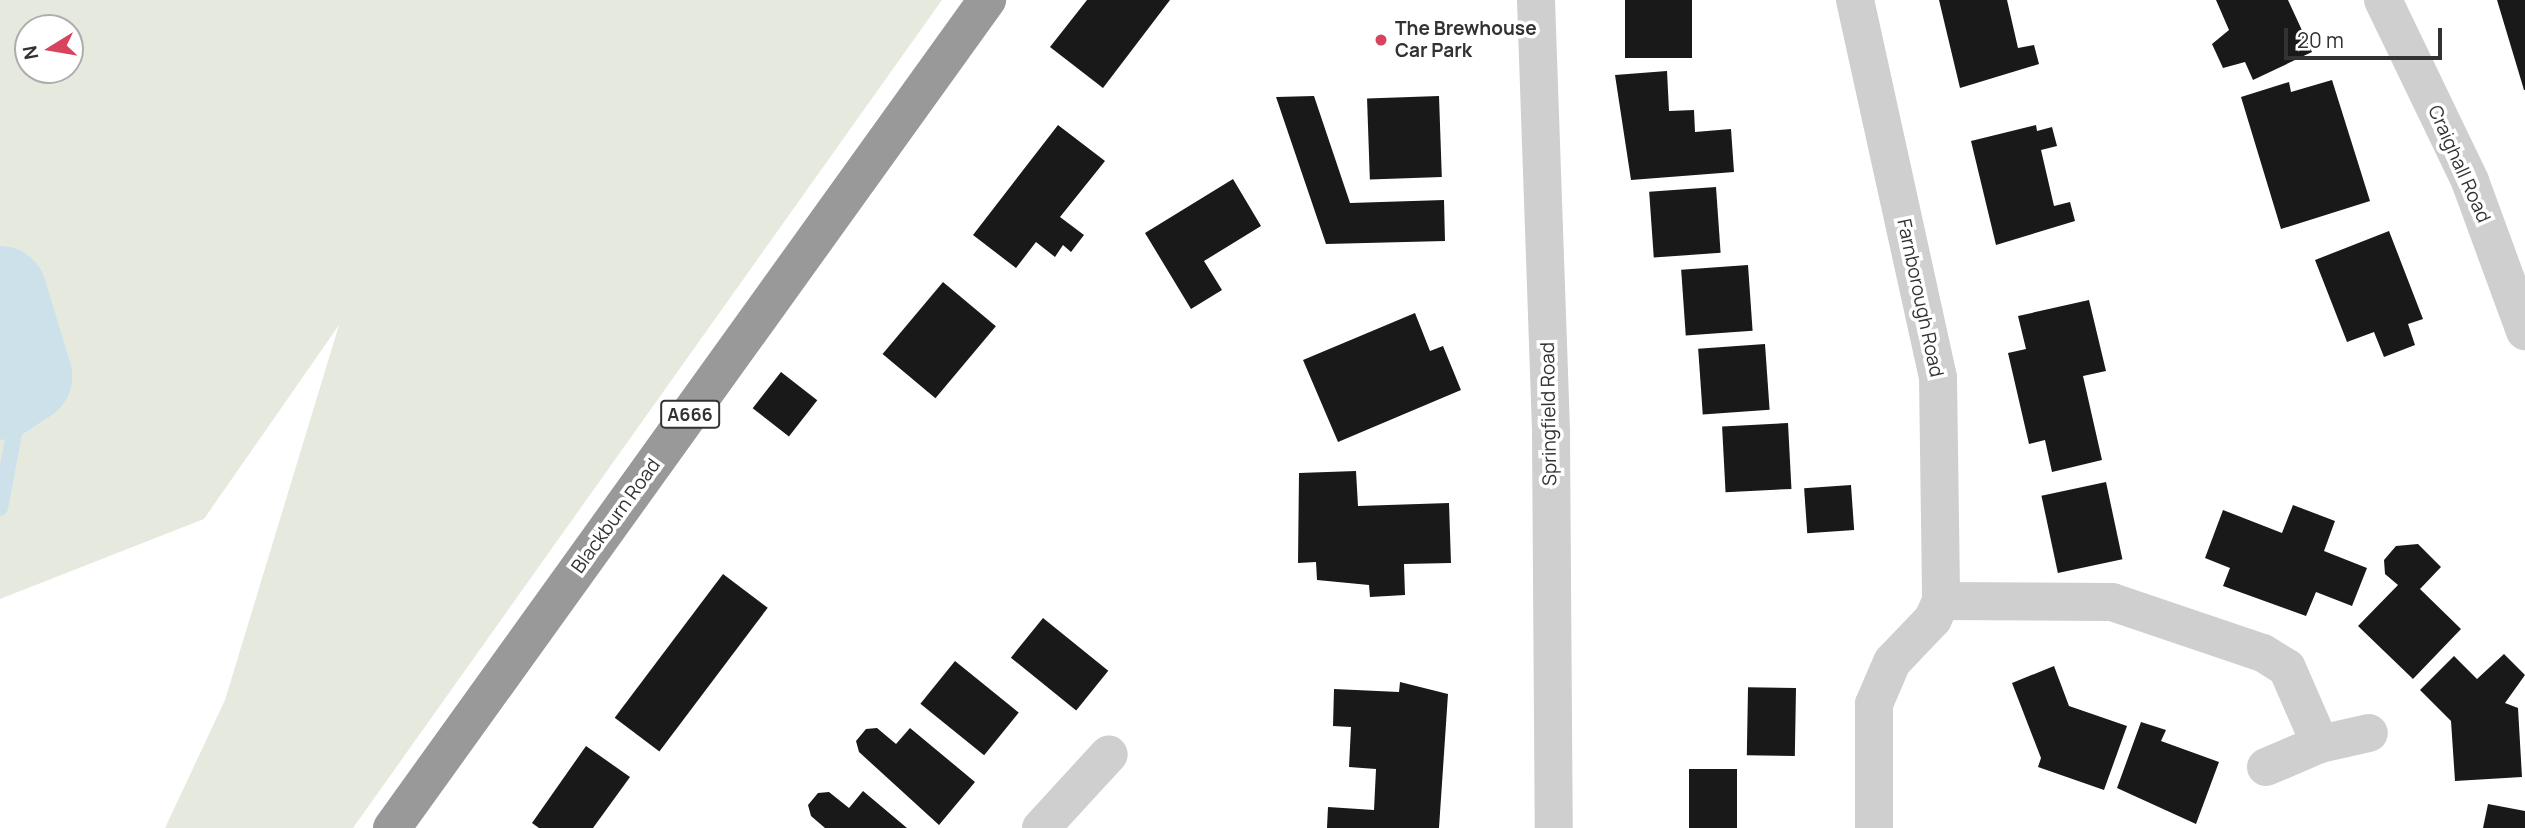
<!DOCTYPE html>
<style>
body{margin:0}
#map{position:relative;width:2525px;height:828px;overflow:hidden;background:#fff;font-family:Manrope,sans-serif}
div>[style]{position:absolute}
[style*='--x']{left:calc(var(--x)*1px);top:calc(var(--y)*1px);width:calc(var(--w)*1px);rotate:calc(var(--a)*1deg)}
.green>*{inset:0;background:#e6eade}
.stream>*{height:16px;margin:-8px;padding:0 8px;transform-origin:8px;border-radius:8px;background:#cce1e9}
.river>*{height:94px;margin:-47px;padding:0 47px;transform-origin:47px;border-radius:47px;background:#cce1e9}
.building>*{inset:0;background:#191919;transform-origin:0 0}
.minor>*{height:38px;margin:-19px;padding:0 19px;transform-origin:19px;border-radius:19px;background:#cfcfcf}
.highway>*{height:38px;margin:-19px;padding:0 19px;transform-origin:19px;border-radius:19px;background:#999}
.dots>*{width:19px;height:19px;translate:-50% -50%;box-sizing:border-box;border:4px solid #fff;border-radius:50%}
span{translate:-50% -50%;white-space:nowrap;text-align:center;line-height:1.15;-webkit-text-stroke:7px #fff;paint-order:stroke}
.shield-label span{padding:2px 5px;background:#fff;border:2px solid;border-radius:5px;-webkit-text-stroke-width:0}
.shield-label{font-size:18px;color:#323232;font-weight:700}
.poi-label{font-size:19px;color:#323232;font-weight:700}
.left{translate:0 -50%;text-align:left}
.street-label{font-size:19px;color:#323232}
.north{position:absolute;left:14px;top:14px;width:70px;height:70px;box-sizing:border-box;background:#fff;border:2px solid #adadad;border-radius:50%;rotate:259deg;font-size:19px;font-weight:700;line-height:28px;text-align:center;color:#323232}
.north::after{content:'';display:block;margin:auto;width:24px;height:32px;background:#d8445d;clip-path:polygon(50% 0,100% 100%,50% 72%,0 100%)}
.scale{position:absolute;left:2284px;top:28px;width:158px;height:32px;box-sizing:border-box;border:4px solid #323232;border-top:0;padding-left:9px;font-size:21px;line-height:24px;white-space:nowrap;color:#323232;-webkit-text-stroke:5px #fff;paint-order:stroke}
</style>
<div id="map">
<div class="green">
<i style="clip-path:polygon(evenodd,0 0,942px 0,353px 828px,165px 828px,225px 700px,339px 325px,204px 519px,0 599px,0 0,28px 28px,70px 28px,70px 70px,28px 70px,28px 28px)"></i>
</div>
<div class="stream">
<i style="--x:0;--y:508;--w:134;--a:-79.3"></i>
</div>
<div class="river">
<i style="--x:0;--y:293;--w:87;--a:73.2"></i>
<i style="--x:25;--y:376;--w:30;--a:146"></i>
</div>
<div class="building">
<i style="clip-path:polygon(1087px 0,1170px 0,1103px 88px,1050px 47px)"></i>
<i style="left:1625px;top:0;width:67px;height:58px"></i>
<i style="clip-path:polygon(1939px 0,2007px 0,2018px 48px,2034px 45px,2039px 64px,1960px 88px)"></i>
<i style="clip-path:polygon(2216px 0,2288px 0,2312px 52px,2253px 80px,2245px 62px,2223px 68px,2212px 44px,2229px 30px)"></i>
<i style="clip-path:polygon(2497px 0,2525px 0,2525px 90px,2524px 90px)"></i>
<i style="clip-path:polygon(1667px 71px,1669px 111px,1694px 110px,1695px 132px,1731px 129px,1734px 172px,1631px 180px,1615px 75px)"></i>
<i style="clip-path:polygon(2332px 80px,2370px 201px,2281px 229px,2241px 97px,2289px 82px,2291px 92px)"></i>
<i style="clip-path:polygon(1314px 96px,1350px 203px,1444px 200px,1445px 241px,1326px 244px,1276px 97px)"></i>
<i style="left:1439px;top:96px;width:81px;height:72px;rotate:88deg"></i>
<i style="clip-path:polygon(1058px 125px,1105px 161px,1060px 217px,1084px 235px,1071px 252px,1063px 245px,1055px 257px,1036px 242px,1016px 268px,973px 235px)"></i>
<i style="clip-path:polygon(2036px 125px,2037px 131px,2052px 127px,2057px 146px,2041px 150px,2054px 206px,2070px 202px,2075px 221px,1996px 245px,1971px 141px)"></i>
<i style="clip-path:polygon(1233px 179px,1261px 226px,1204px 261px,1222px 290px,1191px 309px,1145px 233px)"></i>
<i style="left:1716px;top:187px;width:66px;height:67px;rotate:86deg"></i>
<i style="clip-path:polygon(2389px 231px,2423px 319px,2408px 324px,2415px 345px,2384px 357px,2374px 332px,2347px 342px,2315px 260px)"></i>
<i style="left:1748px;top:265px;width:66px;height:67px;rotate:86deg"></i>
<i style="left:943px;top:282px;width:69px;height:94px;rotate:40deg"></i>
<i style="clip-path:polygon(2089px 300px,2106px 371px,2083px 376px,2102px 460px,2052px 472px,2045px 440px,2029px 444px,2008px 353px,2026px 349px,2018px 316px)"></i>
<i style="clip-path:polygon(1415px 313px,1430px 351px,1443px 346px,1461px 390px,1338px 442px,1303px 360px)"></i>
<i style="left:1765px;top:344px;width:66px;height:67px;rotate:86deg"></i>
<i style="left:781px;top:372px;width:46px;height:46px;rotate:38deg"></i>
<i style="left:1788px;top:423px;width:66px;height:66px;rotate:87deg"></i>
<i style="clip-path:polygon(1356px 471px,1358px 506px,1449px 503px,1451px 563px,1404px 564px,1405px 595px,1370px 597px,1369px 585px,1317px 580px,1316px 562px,1298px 563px,1299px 473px)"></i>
<i style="left:2106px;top:482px;width:79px;height:66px;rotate:78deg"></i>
<i style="left:1851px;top:485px;width:45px;height:47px;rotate:86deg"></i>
<i style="clip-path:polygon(2293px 505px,2335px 521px,2324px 551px,2367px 568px,2352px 606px,2316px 592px,2306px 616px,2223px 586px,2230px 568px,2205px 558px,2223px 510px,2282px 533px)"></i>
<i style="clip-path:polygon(2418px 544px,2441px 567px,2420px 589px,2461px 629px,2413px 679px,2358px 626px,2398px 585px,2385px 574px,2384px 560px,2396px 546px)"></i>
<i style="left:723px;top:574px;width:56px;height:180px;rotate:37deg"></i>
<i style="left:1043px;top:618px;width:84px;height:51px;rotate:39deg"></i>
<i style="clip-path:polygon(2504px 654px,2525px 675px,2505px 703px,2518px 708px,2522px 777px,2455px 781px,2451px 721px,2420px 690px,2454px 656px,2477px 679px)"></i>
<i style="left:955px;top:661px;width:82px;height:55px;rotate:39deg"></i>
<i style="clip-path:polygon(2054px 666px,2069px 706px,2127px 726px,2104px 790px,2038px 767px,2041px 758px,2012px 683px)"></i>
<i style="clip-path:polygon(1400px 682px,1448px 694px,1439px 828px,1327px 828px,1328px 807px,1374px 810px,1376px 769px,1349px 767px,1351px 727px,1333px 726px,1334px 689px,1399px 692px)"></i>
<i style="left:1796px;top:688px;width:68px;height:48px;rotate:91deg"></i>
<i style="clip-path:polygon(2141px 722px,2166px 730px,2161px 741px,2219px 762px,2196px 824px,2117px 788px)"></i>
<i style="clip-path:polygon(877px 728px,896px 744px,910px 728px,975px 782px,939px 825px,859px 752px,856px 741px,866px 729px)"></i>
<i style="clip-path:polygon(586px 746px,630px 777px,593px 828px,539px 828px,532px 823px)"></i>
<i style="left:1689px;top:769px;width:48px;height:59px"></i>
<i style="clip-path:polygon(863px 791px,907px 828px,825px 828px,811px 816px,808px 805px,818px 793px,829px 792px,849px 808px)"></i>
<i style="clip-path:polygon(2488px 804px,2525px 811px,2525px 828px,2483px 828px)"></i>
</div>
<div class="minor">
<i style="--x:1536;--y:0;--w:435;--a:88"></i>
<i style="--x:1551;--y:435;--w:393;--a:89.6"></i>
<i style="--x:1855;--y:0;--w:386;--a:77.6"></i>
<i style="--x:1938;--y:377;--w:224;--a:89.2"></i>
<i style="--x:1941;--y:601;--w:20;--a:114"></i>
<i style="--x:1933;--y:619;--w:59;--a:133.6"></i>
<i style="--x:1892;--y:662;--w:46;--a:113.2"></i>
<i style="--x:1874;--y:704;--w:124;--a:90"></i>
<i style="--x:2383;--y:0;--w:201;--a:64.3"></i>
<i style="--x:2470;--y:181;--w:160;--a:69.9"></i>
<i style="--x:1941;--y:601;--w:171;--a:0.3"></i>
<i style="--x:2112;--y:602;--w:159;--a:18.7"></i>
<i style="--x:2263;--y:653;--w:28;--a:32"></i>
<i style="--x:2287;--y:668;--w:83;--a:66.5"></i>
<i style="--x:2266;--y:767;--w:59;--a:-23.1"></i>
<i style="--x:2320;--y:744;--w:50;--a:-12.7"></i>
<i style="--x:1041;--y:828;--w:100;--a:-47.4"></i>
</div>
<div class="highway">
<i style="--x:392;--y:828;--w:1020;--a:-54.3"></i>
</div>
<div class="dots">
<i style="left:1381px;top:40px;background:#d8445d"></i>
</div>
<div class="shield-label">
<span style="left:690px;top:414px">A666</span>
</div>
<div class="poi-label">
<span class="left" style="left:1395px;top:40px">The Brewhouse<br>Car Park</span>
</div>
<div class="street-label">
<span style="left:2459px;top:164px;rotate:66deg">Craighall Road</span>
<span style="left:1920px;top:298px;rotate:78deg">Farnborough Road</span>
<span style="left:1549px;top:414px;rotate:-91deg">Springfield Road</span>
<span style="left:616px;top:516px;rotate:-54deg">Blackburn Road</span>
</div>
<div class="north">N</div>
<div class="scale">20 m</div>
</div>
